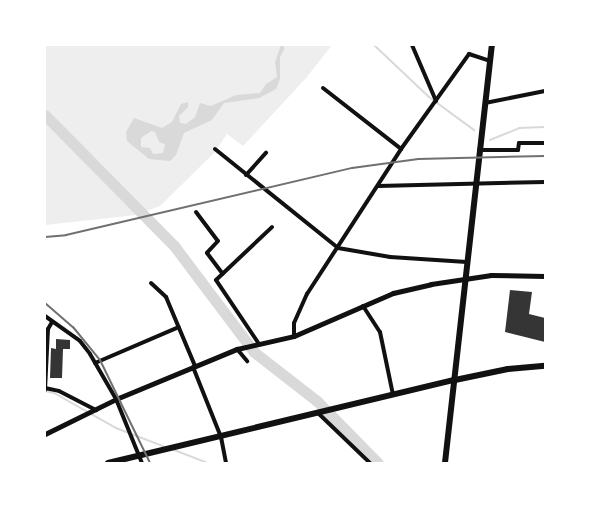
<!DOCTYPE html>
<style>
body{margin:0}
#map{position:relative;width:590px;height:508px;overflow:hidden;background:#fff;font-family:Rubik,sans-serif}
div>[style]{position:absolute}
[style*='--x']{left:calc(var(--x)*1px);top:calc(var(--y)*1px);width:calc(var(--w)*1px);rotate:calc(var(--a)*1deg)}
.green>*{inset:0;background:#eee}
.water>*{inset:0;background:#d9d9d9}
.stream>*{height:2px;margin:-1px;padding:0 1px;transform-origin:1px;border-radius:1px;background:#d9d9d9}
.river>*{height:11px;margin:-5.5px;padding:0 5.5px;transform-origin:5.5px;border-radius:5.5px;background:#d9d9d9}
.building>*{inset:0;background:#353535}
.minor>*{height:4px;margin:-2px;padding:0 2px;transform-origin:2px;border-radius:2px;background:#111}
.secondary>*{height:5px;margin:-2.5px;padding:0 2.5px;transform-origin:2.5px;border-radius:2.5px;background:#111}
.primary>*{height:5.5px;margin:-2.75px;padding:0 2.75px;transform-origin:2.75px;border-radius:2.75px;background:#111}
.trunk>*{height:6px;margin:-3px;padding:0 3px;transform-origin:3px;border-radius:3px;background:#111}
.rail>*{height:2px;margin:-1px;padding:0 1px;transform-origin:1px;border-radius:1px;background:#707070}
span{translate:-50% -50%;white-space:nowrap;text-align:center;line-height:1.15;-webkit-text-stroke:4px #fff;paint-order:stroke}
.frame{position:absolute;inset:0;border:46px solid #fff;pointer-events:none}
</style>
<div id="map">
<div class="green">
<i style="clip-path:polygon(45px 45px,332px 45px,306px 78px,243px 146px,227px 134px,215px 152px,160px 206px,136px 215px,45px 225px)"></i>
</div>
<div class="water">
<i style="clip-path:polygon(evenodd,281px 45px,284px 45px,284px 50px,280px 57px,280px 79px,276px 89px,259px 98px,224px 103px,212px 120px,184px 133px,176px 155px,170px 161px,149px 159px,127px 141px,126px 132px,134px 118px,162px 128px,172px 122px,181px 104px,188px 102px,188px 107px,179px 116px,180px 123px,186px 124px,195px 117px,200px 103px,211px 106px,236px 95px,260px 93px,266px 84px,277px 77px,275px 62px,281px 45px,151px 131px,155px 132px,159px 142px,165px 144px,163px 153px,153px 154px,150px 148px,141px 147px,141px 138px,151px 131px)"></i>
</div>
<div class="stream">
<i style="--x:374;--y:45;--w:76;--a:43.4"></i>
<i style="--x:429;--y:97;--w:56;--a:36.3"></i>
<i style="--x:490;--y:140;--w:31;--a:-22"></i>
<i style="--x:519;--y:128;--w:26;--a:-2"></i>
<i style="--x:45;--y:391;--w:9;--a:13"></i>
<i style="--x:54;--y:393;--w:71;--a:29.4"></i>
<i style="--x:116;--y:428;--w:53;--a:21.2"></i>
<i style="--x:174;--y:450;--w:36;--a:21"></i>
</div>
<div class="river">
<i style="--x:45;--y:115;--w:185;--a:45.4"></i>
<i style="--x:175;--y:247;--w:131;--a:53"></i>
<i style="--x:254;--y:352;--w:80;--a:37.9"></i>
<i style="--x:317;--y:401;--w:87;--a:45.5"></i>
</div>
<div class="building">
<i style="clip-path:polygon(510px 290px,532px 292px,529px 314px,545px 318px,545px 342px,505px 332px)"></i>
<i style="clip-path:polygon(56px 339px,70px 340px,70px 349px,63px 349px,62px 378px,50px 378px,51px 348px,56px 349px)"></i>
</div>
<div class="minor">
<i style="--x:412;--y:45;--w:61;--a:66.8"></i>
<i style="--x:323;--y:88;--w:99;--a:38"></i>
<i style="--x:485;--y:103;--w:61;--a:-11.3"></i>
<i style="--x:215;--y:149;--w:158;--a:38.8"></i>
<i style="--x:338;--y:248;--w:53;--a:9.8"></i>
<i style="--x:390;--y:257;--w:77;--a:3.7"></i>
<i style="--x:479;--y:150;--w:39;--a:0"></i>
<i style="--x:518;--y:150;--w:7;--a:-82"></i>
<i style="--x:519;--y:143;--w:26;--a:0"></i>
<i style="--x:246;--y:175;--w:30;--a:-48"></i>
<i style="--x:378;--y:186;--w:167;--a:-1.4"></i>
<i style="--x:196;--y:212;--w:36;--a:53"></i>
<i style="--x:218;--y:241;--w:16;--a:133"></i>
<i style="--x:207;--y:253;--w:26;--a:53"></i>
<i style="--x:151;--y:283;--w:21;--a:43"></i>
<i style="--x:166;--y:297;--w:75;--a:67.2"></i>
<i style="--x:363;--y:306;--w:31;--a:57"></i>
<i style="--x:380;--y:332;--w:64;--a:78.3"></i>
<i style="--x:45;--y:316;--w:43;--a:35.5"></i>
<i style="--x:80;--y:341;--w:16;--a:52"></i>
<i style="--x:90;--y:354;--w:52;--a:60"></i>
<i style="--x:116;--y:399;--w:69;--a:67.9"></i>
<i style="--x:294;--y:336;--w:13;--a:-90"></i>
<i style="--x:294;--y:323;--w:32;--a:-66"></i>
<i style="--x:307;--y:294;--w:173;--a:-57"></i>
<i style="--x:401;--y:149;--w:117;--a:-54.4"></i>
<i style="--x:469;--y:54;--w:22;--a:18"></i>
<i style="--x:259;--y:344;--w:77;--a:-123.9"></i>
<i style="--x:216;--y:280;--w:77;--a:-43.4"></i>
<i style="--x:237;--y:349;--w:16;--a:50"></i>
<i style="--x:95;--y:363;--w:91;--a:-23.2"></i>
<i style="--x:193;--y:367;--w:75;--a:68.2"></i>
<i style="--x:221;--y:437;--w:26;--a:79"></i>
<i style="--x:45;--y:388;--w:14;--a:12"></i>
<i style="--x:59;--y:391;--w:42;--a:27.2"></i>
<i style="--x:45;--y:390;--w:61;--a:-87.2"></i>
<i style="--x:48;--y:329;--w:8;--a:-60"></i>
<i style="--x:318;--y:413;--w:72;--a:43.9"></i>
</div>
<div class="secondary">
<i style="--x:45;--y:434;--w:79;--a:-26.2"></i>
<i style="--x:116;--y:399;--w:131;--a:-22.5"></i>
<i style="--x:237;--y:349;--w:58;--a:-12.8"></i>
<i style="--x:294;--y:336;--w:108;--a:-23.5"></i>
<i style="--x:393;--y:293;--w:39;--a:-13"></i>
<i style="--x:431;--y:284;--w:61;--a:-8.5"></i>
<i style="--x:491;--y:275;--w:54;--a:1.1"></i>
</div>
<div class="primary">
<i style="--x:445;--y:463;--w:421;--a:-83.6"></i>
</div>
<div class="trunk">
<i style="--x:108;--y:463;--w:357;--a:-13.5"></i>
<i style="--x:455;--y:380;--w:54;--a:-11.7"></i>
<i style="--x:508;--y:369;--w:37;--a:-5"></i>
</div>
<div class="rail">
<i style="--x:45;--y:237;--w:21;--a:-5"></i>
<i style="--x:66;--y:235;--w:294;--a:-13.2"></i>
<i style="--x:352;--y:168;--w:67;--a:-7.8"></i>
<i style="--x:418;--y:159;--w:127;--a:-1.4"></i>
<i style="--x:45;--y:303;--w:37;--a:41"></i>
<i style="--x:73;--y:327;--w:43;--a:50.7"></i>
<i style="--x:100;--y:360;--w:114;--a:64.1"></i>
</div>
<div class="frame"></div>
</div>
